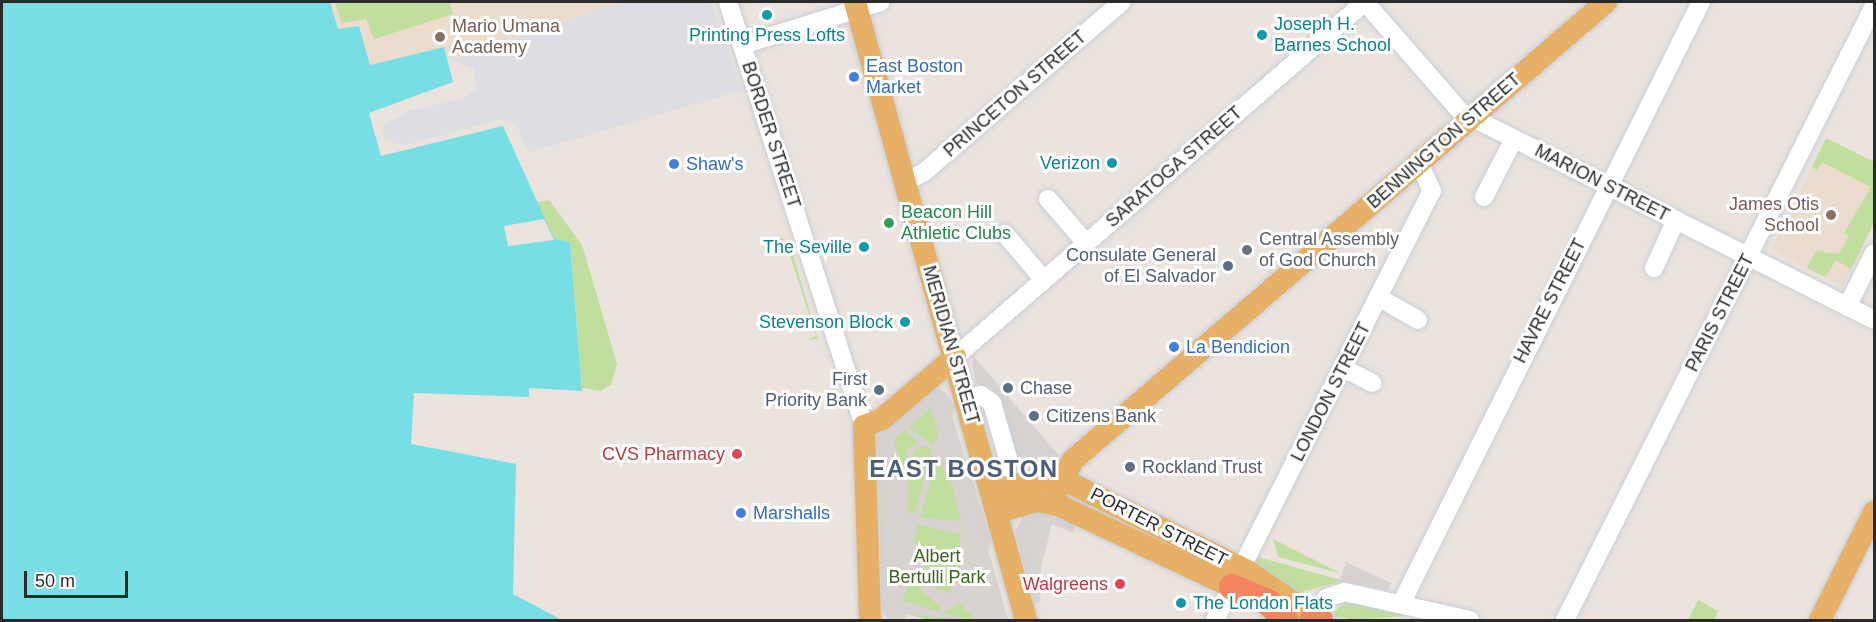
<!DOCTYPE html>
<style>
body{margin:0}
#map{position:relative;width:1876px;height:622px;overflow:hidden;background:#ebe3dd;font-family:Helvetica,sans-serif}
div>[style]{position:absolute}
[style*='--x']{left:calc(var(--x)*1px);top:calc(var(--y)*1px);width:calc(var(--w)*1px);rotate:calc(var(--a)*1deg)}
.industrial>*{inset:0;background:#dedde4}
.education>*{inset:0;background:#ecdcce}
.green>*{inset:0;background:#c0de9d}
.plaza>*{inset:0;background:#d8d3d0}
.water>*{inset:0;background:#77dee6}
.pier>*{inset:0;background:#ebe3dd}
.roads{filter:drop-shadow(0 0 2px #c9ced7) drop-shadow(0 0 2px #c9ced7)}
.minor>*{height:18px;margin:-9px;padding:0 9px;transform-origin:9px;border-radius:9px;background:#fff}
.major>*{height:22px;margin:-11px;padding:0 11px;transform-origin:11px;border-radius:11px;background:#e7b067}
.highway>*{height:26px;margin:-13px;padding:0 13px;transform-origin:13px;border-radius:13px;background:#f38460}
.dots>*{width:16px;height:16px;translate:-50% -50%;box-sizing:border-box;border:3px solid #fff;border-radius:50%}
span{translate:-50% -50%;white-space:nowrap;text-align:center;line-height:1.15;-webkit-text-stroke:6px #fff;paint-order:stroke}
.culture-label{font-size:18px;color:#0d838f}
.left{translate:0 -50%;text-align:left}
.right{translate:-100% -50%;text-align:right}
.education-label{font-size:18px;color:#785e54}
.shop-label{font-size:18px;color:#366cbe}
.street-label{font-size:18px;color:#2a2a2a}
.leisure-label{font-size:18px;color:#27864d}
.worship-label{font-size:18px;color:#5b616d}
.service-label{font-size:18px;color:#4e5e75}
.health-label{font-size:18px;color:#be3a42}
.park-label{font-size:18px;color:#3a631f}
.district-label{font-size:24px;color:#4e5d78;font-weight:700;letter-spacing:1.5px}
.frame{position:absolute;inset:0;border:3px solid #2a2a2a;pointer-events:none}
.scale{position:absolute;left:24px;top:571px;width:104px;height:27px;box-sizing:border-box;border:3px solid #2a2a2a;border-top:0;padding-left:8px;font-size:18px;line-height:21px;white-space:nowrap;color:#2a2a2a;-webkit-text-stroke:4px #fff;paint-order:stroke}
</style>
<div id="map">
<div class="industrial">
<i style="clip-path:polygon(621px 2px,711px 2px,742px 90px,528px 152px,516px 123px,501px 119px,404px 145px,383px 138px,383px 125px,408px 112px,465px 98px,477px 87px,474px 69px,451px 60px)"></i>
</div>
<div class="education">
<i style="clip-path:polygon(330px 2px,622px 2px,447px 60px,443px 47px,370px 65px,359px 26px,338px 29px)"></i>
<i style="clip-path:polygon(1826px 138px,1874px 162px,1874px 223px,1843px 287px,1771px 249px)"></i>
</div>
<div class="green">
<i style="clip-path:polygon(335px 2px,449px 2px,453px 14px,374px 39px,366px 19px,342px 23px)"></i>
<i style="clip-path:polygon(1826px 138px,1874px 162px,1874px 223px,1851px 269px,1836px 260px,1825px 277px,1807px 268px,1816px 251px,1839px 254px,1849px 236px,1844px 233px,1871px 187px,1822px 162px,1817px 170px,1812px 167px)"></i>
<i style="clip-path:polygon(549px 200px,582px 245px,617px 364px,611px 385px,600px 391px,582px 388px,570px 242px,554px 240px,537px 202px)"></i>
<i style="clip-path:polygon(779px 237px,789px 241px,818px 339px,807px 340px,816px 336px,785px 240px,773px 240px)"></i>
<i style="clip-path:polygon(938px 389px,955px 406px,952px 417px,991px 541px,988px 550px,1008px 620px,928px 620px,907px 614px,904px 620px,890px 620px,882px 611px,877px 436px)"></i>
<i style="clip-path:polygon(1273px 539px,1340px 573px,1278px 557px)"></i>
<i style="clip-path:polygon(1258px 557px,1340px 580px,1339px 582px,1298px 593px,1253px 564px)"></i>
<i style="clip-path:polygon(1698px 600px,1718px 611px,1714px 620px,1688px 620px)"></i>
<i style="clip-path:polygon(1345px 603px,1356px 604px,1416px 615px,1359px 620px,1328px 616px)"></i>
</div>
<div class="plaza">
<i style="clip-path:polygon(971px 353px,1062px 459px,1054px 466px,1016px 470px,1003px 404px,991px 388px,976px 384px)"></i>
<i style="clip-path:polygon(evenodd,932px 390px,944px 391px,955px 406px,952px 417px,991px 541px,988px 550px,1008px 620px,976px 620px,959px 603px,944px 613px,969px 620px,907px 614px,904px 620px,890px 620px,882px 611px,877px 436px,932px 390px,931px 407px,938px 433px,933px 445px,909px 427px,931px 407px,932px 390px,905px 430px,919px 442px,908px 448px,902px 470px,894px 439px,905px 430px,932px 390px,925px 446px,932px 450px,915px 513px,908px 513px,909px 464px,915px 450px,925px 446px,932px 390px,938px 457px,952px 485px,961px 521px,920px 518px,938px 457px,932px 390px,918px 525px,960px 534px,960px 572px,950px 593px,935px 588px,923px 566px,914px 538px,918px 525px,932px 390px,913px 569px,923px 593px,941px 607px,939px 612px,903px 601px,913px 569px)"></i>
<i style="clip-path:polygon(1045px 510px,1074px 523px,1075px 529px,1073px 533px,1052px 524px,1041px 568px,1040px 602px,1034px 603px,1015px 532px,1024px 514px)"></i>
<i style="clip-path:polygon(1346px 562px,1391px 583px,1388px 590px,1339px 582px)"></i>
</div>
<div class="water">
<i style="clip-path:polygon(2px 2px,330px 2px,338px 29px,359px 26px,370px 65px,444px 47px,453px 82px,369px 113px,381px 156px,503px 126px,554px 239px,570px 242px,582px 391px,529px 388px,529px 397px,414px 393px,411px 444px,516px 464px,513px 594px,562px 620px,2px 620px)"></i>
</div>
<div class="pier">
<i style="clip-path:polygon(544px 219px,554px 240px,508px 246px,504px 226px)"></i>
</div>
<div class="roads">
<div class="minor">
<i style="--x:728;--y:2;--w:445;--a:72.2"></i>
<i style="--x:1365;--y:2;--w:146;--a:48.9"></i>
<i style="--x:1461;--y:112;--w:462;--a:26.7"></i>
<i style="--x:742;--y:45;--w:145;--a:-17.2"></i>
<i style="--x:905;--y:182;--w:20;--a:-27"></i>
<i style="--x:923;--y:173;--w:262;--a:-40.7"></i>
<i style="--x:1484;--y:197;--w:65;--a:-62.7"></i>
<i style="--x:1048;--y:199;--w:58;--a:49.2"></i>
<i style="--x:1005;--y:234;--w:60;--a:49.7"></i>
<i style="--x:1654;--y:268;--w:53;--a:-65.4"></i>
<i style="--x:1378;--y:297;--w:46;--a:29.9"></i>
<i style="--x:1847;--y:307;--w:60;--a:-63.4"></i>
<i style="--x:955;--y:357;--w:542;--a:-40.89"></i>
<i style="--x:1343;--y:368;--w:33;--a:27"></i>
<i style="--x:967;--y:398;--w:14;--a:-12"></i>
<i style="--x:981;--y:395;--w:14;--a:36"></i>
<i style="--x:992;--y:403;--w:57;--a:73.8"></i>
<i style="--x:1008;--y:458;--w:37;--a:117"></i>
<i style="--x:1402;--y:602;--w:670;--a:-63.51"></i>
<i style="--x:1316;--y:618;--w:22;--a:-63"></i>
<i style="--x:1326;--y:598;--w:20;--a:-18"></i>
<i style="--x:1345;--y:592;--w:128;--a:12.6"></i>
<i style="--x:1215;--y:620;--w:481;--a:-63.2"></i>
<i style="--x:1432;--y:191;--w:31;--a:-115"></i>
<i style="--x:1565;--y:620;--w:687;--a:-63.29"></i>
</div>
<div class="major">
<i style="--x:855;--y:2;--w:641;--a:74.53"></i>
<i style="--x:991;--y:491;--w:50;--a:-13.8"></i>
<i style="--x:1040;--y:479;--w:30;--a:8"></i>
<i style="--x:1070;--y:483;--w:200;--a:26.4"></i>
<i style="--x:1249;--y:572;--w:81;--a:34.5"></i>
<i style="--x:1052;--y:503;--w:48;--a:-64"></i>
<i style="--x:1073;--y:460;--w:703;--a:-40.67"></i>
<i style="--x:996;--y:512;--w:42;--a:-15"></i>
<i style="--x:1037;--y:501;--w:21;--a:11"></i>
<i style="--x:1058;--y:505;--w:192;--a:25.2"></i>
<i style="--x:870;--y:620;--w:194;--a:-91.8"></i>
<i style="--x:864;--y:426;--w:19;--a:-21"></i>
<i style="--x:882;--y:419;--w:96;--a:-40.3"></i>
<i style="--x:1820;--y:620;--w:121;--a:-63.4"></i>
</div>
<div class="highway">
<i style="--x:1232;--y:587;--w:39;--a:23"></i>
<i style="--x:1268;--y:602;--w:25;--a:47"></i>
<i style="--x:1313;--y:620;--w:7;--a:0"></i>
</div>
</div>
<div class="dots">
<i style="left:767px;top:15px;background:#0f9aa8"></i>
<i style="left:1262px;top:35px;background:#0f9aa8"></i>
<i style="left:440px;top:37px;background:#8d6e63"></i>
<i style="left:854px;top:77px;background:#3f7fe0"></i>
<i style="left:1112px;top:163px;background:#0f9aa8"></i>
<i style="left:674px;top:164px;background:#3f7fe0"></i>
<i style="left:1831px;top:215px;background:#8d6e63"></i>
<i style="left:889px;top:223px;background:#2e9e5b"></i>
<i style="left:864px;top:247px;background:#0f9aa8"></i>
<i style="left:1247px;top:250px;background:#6b7280"></i>
<i style="left:1228px;top:266px;background:#5c6f8a"></i>
<i style="left:905px;top:322px;background:#0f9aa8"></i>
<i style="left:1174px;top:347px;background:#3f7fe0"></i>
<i style="left:1008px;top:388px;background:#5c6f8a"></i>
<i style="left:879px;top:390px;background:#5c6f8a"></i>
<i style="left:1034px;top:416px;background:#5c6f8a"></i>
<i style="left:737px;top:454px;background:#e0444e"></i>
<i style="left:1130px;top:467px;background:#5c6f8a"></i>
<i style="left:741px;top:513px;background:#3f7fe0"></i>
<i style="left:1120px;top:584px;background:#e0444e"></i>
<i style="left:1181px;top:603px;background:#0f9aa8"></i>
</div>
<div class="culture-label">
<span class="left" style="left:1274px;top:35px">Joseph H.<br>Barnes School</span>
<span style="left:767px;top:35px">Printing Press Lofts</span>
<span class="right" style="left:1100px;top:163px">Verizon</span>
<span class="right" style="left:852px;top:247px">The Seville</span>
<span class="right" style="left:893px;top:322px">Stevenson Block</span>
<span class="left" style="left:1193px;top:603px">The London Flats</span>
</div>
<div class="education-label">
<span class="left" style="left:452px;top:37px">Mario Umana<br>Academy</span>
<span class="right" style="left:1819px;top:215px">James Otis<br>School</span>
</div>
<div class="shop-label">
<span class="left" style="left:866px;top:77px">East Boston<br>Market</span>
<span class="left" style="left:686px;top:164px">Shaw's</span>
<span class="left" style="left:1186px;top:347px">La Bendicion</span>
<span class="left" style="left:753px;top:513px">Marshalls</span>
</div>
<div class="street-label">
<span style="left:1015px;top:94px;rotate:-41deg">PRINCETON STREET</span>
<span style="left:771px;top:135px;rotate:72deg">BORDER STREET</span>
<span style="left:1444px;top:141px;rotate:-41deg">BENNINGTON STREET</span>
<span style="left:1174px;top:167px;rotate:-41deg">SARATOGA STREET</span>
<span style="left:1602px;top:183px;rotate:27deg">MARION STREET</span>
<span style="left:1550px;top:301px;rotate:-63deg">HAVRE STREET</span>
<span style="left:1720px;top:313px;rotate:-63deg">PARIS STREET</span>
<span style="left:951px;top:345px;rotate:74deg">MERIDIAN STREET</span>
<span style="left:1331px;top:392px;rotate:-63deg">LONDON STREET</span>
<span style="left:1159px;top:527px;rotate:27deg">PORTER STREET</span>
</div>
<div class="leisure-label">
<span class="left" style="left:901px;top:223px">Beacon Hill<br>Athletic Clubs</span>
</div>
<div class="worship-label">
<span class="left" style="left:1259px;top:250px">Central Assembly<br>of God Church</span>
</div>
<div class="service-label">
<span class="right" style="left:1216px;top:266px">Consulate General<br>of El Salvador</span>
<span class="right" style="left:867px;top:390px">First<br>Priority Bank</span>
<span class="left" style="left:1020px;top:388px">Chase</span>
<span class="left" style="left:1046px;top:416px">Citizens Bank</span>
<span class="left" style="left:1142px;top:467px">Rockland Trust</span>
</div>
<div class="health-label">
<span class="right" style="left:725px;top:454px">CVS Pharmacy</span>
<span class="right" style="left:1108px;top:584px">Walgreens</span>
</div>
<div class="park-label">
<span style="left:937px;top:567px">Albert<br>Bertulli Park</span>
</div>
<div class="district-label">
<span style="left:964px;top:469px">EAST BOSTON</span>
</div>
<div class="frame"></div>
<div class="scale">50 m</div>
</div>
